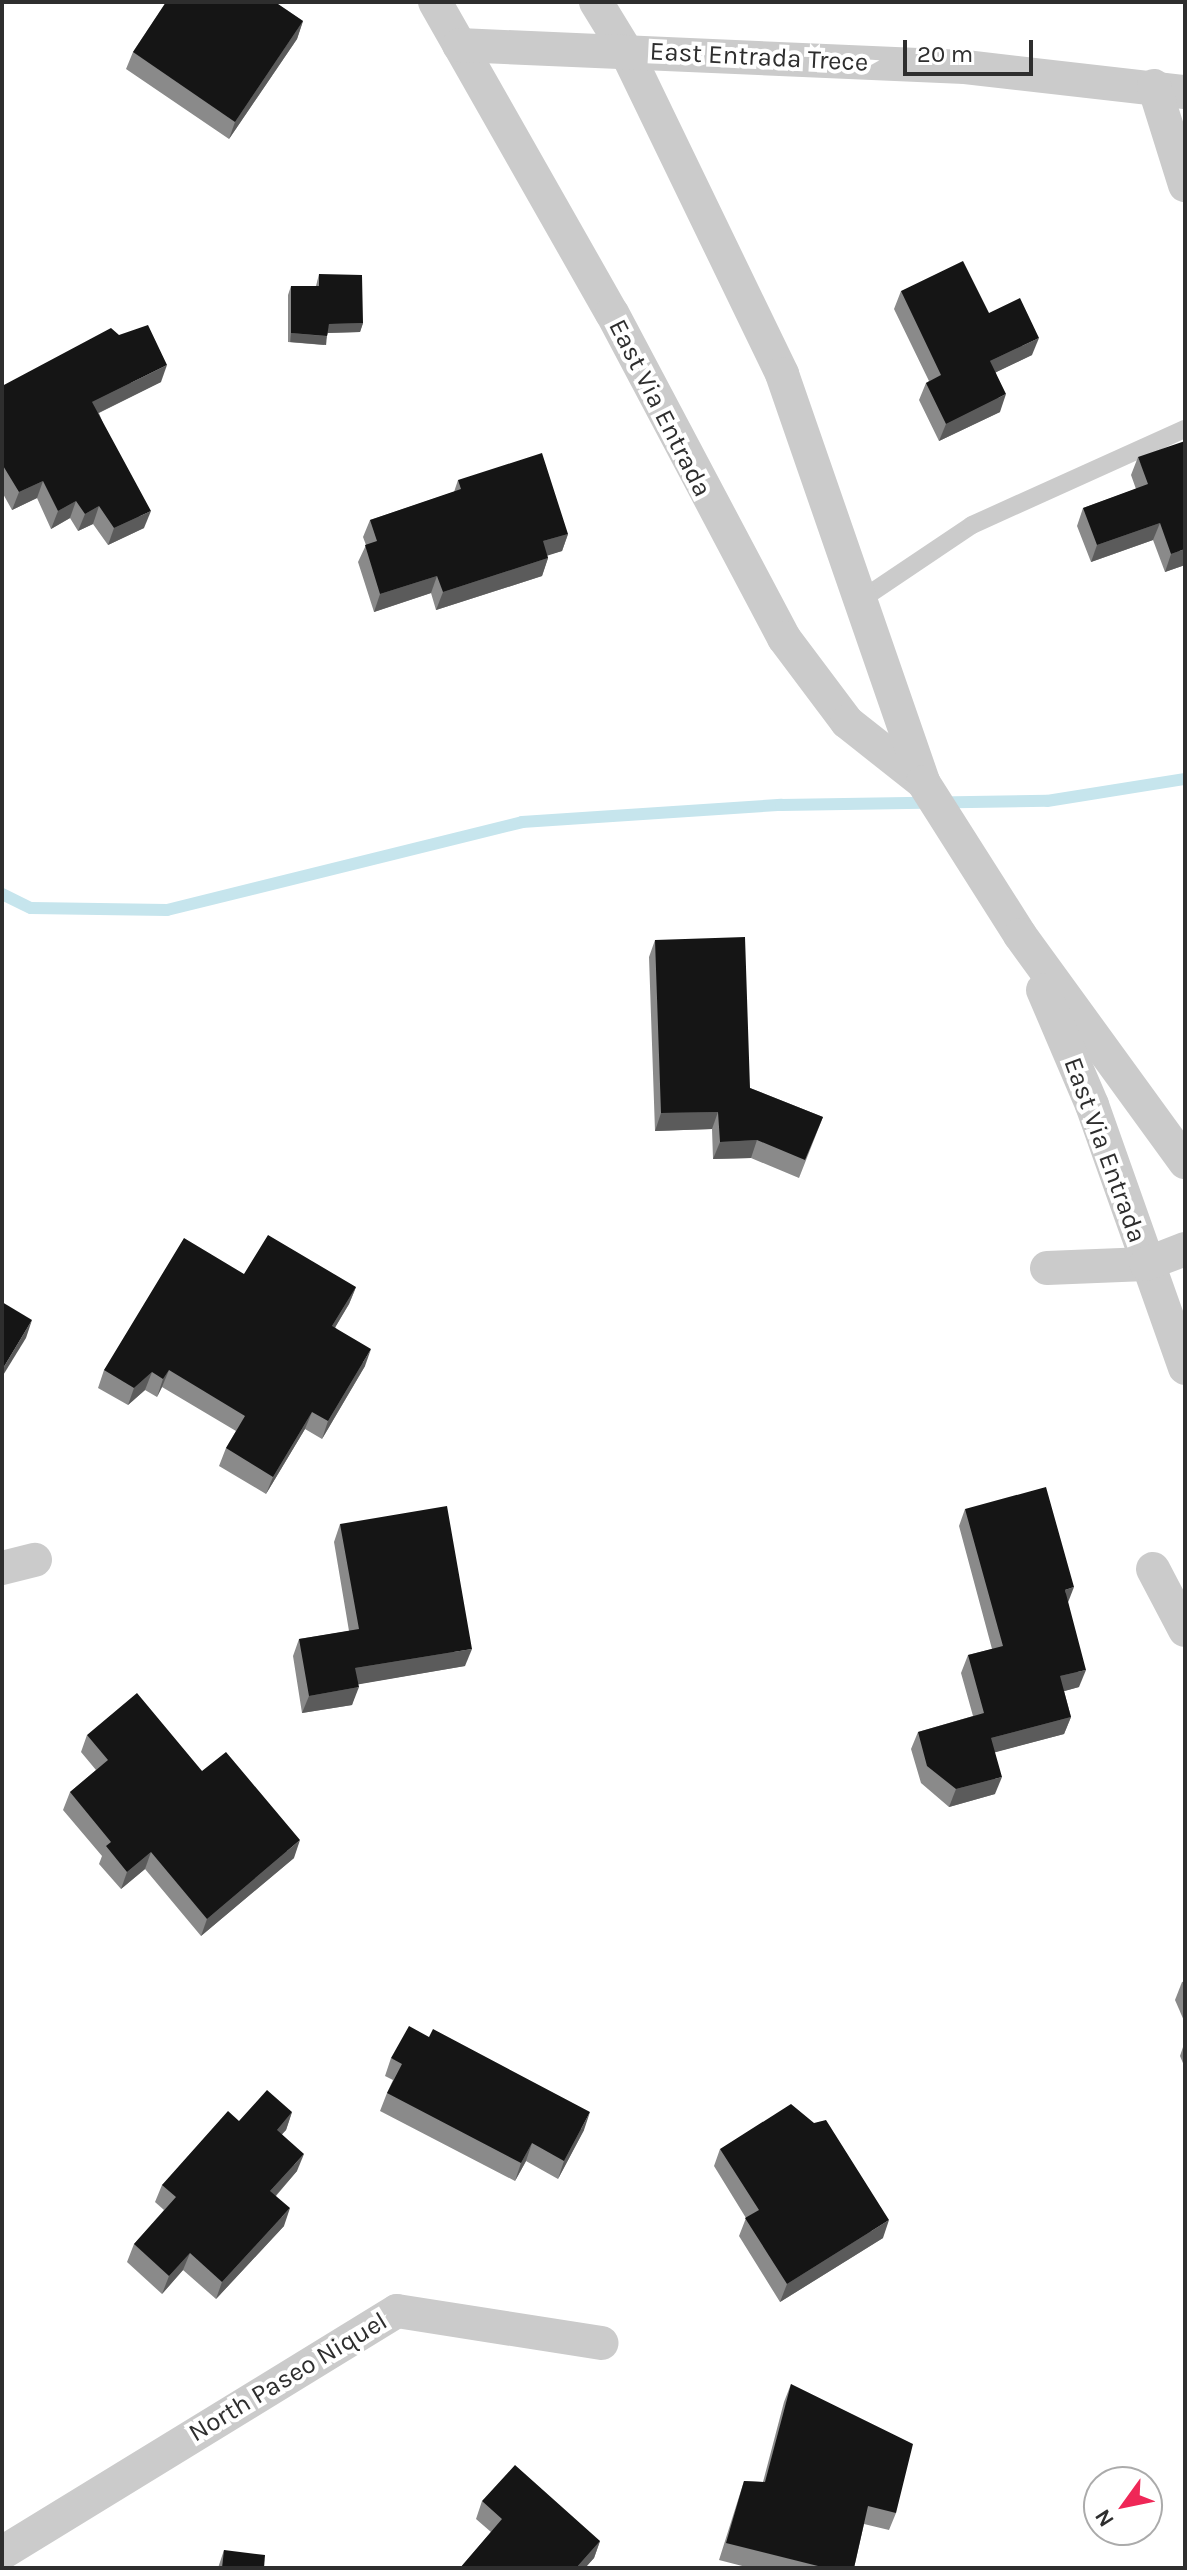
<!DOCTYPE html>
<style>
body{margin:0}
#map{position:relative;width:1187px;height:2570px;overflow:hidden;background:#fff;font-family:Karla,sans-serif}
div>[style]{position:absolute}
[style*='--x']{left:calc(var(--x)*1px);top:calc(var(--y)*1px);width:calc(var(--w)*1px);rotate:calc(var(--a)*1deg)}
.stream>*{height:12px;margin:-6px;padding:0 6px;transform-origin:6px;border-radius:6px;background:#c6e5ed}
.lane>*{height:18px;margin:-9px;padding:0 9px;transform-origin:9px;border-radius:9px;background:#cbcbcb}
.street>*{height:34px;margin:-17px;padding:0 17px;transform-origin:17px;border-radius:17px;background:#cbcbcb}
.wall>*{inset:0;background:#8a8a8a}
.shaded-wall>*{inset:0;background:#5b5b5b;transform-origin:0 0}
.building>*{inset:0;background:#151515}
span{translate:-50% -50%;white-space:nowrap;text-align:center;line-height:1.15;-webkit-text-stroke:8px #fff;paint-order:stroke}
.street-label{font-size:26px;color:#2e2e2e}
.frame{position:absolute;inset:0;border:4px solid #2e2e2e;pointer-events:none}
.north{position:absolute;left:1083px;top:2466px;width:80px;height:80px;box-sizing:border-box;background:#fff;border:2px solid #ababab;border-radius:50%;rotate:237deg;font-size:22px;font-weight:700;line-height:32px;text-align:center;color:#2e2e2e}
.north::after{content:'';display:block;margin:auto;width:28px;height:36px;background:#ef2757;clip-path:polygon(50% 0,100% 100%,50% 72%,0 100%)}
.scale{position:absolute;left:903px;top:40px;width:130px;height:36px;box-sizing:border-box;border:4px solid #2e2e2e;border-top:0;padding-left:10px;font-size:24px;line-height:28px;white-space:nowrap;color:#2e2e2e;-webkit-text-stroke:6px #fff;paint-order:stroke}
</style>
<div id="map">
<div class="stream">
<i style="--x:2;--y:894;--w:32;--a:26"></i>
<i style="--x:31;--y:908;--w:136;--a:0.8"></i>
<i style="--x:167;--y:910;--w:366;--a:-13.9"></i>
<i style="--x:522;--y:822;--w:260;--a:-3.8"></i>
<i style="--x:781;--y:805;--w:266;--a:-0.9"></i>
<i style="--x:1047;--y:801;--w:140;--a:-9.1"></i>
</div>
<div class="lane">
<i style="--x:859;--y:601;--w:136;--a:-33.9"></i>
<i style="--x:972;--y:525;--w:234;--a:-24.3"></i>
</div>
<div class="street">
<i style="--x:435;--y:2;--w:358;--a:60.4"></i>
<i style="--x:612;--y:313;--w:368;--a:62.1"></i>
<i style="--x:784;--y:638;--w:105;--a:53.1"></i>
<i style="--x:847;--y:722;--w:97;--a:38.3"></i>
<i style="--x:596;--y:2;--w:57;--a:58.5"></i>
<i style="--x:626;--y:51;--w:359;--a:64.2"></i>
<i style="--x:782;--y:374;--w:432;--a:70.9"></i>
<i style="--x:923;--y:782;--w:181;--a:57.6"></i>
<i style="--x:1020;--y:935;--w:281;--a:54"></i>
<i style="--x:459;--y:45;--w:506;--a:2.49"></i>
<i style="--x:965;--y:67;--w:221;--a:6.5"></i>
<i style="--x:1154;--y:86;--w:104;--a:72.6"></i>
<i style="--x:1043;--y:990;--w:125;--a:66.9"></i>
<i style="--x:1092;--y:1105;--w:279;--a:70.5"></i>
<i style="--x:1047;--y:1268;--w:99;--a:-2.3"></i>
<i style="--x:1146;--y:1264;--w:42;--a:-21"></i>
<i style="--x:2;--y:1568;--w:34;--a:-14"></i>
<i style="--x:1153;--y:1569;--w:69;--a:62.3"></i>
<i style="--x:2;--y:2553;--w:463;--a:-31.5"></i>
<i style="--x:397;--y:2311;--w:207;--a:8.9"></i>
</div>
<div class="wall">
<i style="clip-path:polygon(162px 2px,275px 2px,303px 21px,297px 39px,229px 139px,126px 69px,133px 52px,165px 4px)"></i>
<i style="clip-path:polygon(319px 274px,363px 323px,360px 332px,328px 333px,324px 345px,288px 342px,288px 295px,291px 286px,316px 286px)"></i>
<i style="clip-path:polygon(901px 291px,989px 313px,1032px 355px,996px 372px,1000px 412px,939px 441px,919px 400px,926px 383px,929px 381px,894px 309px)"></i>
<i style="clip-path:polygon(161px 382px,99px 413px,144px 528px,108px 545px,93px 524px,78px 531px,70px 518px,51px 529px,37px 498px,12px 510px,2px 492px,2px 386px)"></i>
<i style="clip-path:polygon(1138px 457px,1185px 565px,1165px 572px,1153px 540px,1091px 562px,1077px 526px,1083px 508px,1136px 489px,1131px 475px)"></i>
<i style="clip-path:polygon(458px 480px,568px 534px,562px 551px,547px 555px,548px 558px,542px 576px,436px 610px,431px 593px,374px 612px,358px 562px,366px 545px,363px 537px,370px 520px,454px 492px)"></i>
<i style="clip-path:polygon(655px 940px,750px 1088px,823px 1117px,799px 1178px,751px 1158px,713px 1159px,712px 1129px,655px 1131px,649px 957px)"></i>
<i style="clip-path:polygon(244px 1274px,356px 1287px,349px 1304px,335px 1327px,365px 1366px,322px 1439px,305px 1429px,266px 1494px,219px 1466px,226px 1448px,236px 1431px,162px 1387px,157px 1397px,145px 1390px,128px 1405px,98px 1388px,104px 1370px)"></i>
<i style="clip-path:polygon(965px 1509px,1068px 1603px,1079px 1687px,1064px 1691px,1071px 1717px,1064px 1734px,995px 1752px,995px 1794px,949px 1807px,921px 1783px,911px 1749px,918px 1732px,973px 1716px,961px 1673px,968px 1655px,992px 1649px,959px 1526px)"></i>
<i style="clip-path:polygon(340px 1524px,465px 1666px,358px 1684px,352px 1705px,302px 1713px,293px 1656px,299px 1639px,349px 1631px,334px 1542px)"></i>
<i style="clip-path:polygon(87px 1735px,202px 1771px,294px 1858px,201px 1936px,145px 1869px,121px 1889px,99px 1864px,102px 1856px,63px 1810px,70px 1792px,96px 1770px,81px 1752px)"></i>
<i style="clip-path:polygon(1185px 1981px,1185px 2023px,1175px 2000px,1182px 1982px)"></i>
<i style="clip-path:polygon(1185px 2041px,1185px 2068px,1180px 2056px)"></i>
<i style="clip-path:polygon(391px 2058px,584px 2130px,558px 2179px,526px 2161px,515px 2181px,380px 2111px,387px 2093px,393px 2080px,385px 2076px)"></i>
<i style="clip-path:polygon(292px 2112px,286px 2130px,282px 2134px,297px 2171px,276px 2196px,284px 2226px,216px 2299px,183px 2270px,162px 2294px,127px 2262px,134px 2244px,164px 2210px,155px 2202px,162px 2185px,239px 2121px)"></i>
<i style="clip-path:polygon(720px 2149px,883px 2238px,780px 2302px,739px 2236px,746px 2218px,714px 2166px)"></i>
<i style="clip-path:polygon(791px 2384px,896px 2513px,889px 2530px,864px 2524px,854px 2568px,750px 2568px,719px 2560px,744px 2481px,763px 2482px,784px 2402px)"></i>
<i style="clip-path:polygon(482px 2501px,600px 2541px,594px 2558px,585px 2568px,460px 2568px,491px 2532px,476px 2519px)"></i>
<i style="clip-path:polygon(224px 2550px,264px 2568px,218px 2568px)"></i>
</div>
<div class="shaded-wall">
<i style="clip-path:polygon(303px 21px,297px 39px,229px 139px,235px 122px)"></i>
<i style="clip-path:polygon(363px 323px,360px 332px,326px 333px,329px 324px)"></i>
<i style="left:291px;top:333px;width:36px;height:9px;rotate:5deg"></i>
<i style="clip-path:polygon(1039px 338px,1032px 355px,984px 378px,990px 361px)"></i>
<i style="clip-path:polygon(167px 365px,161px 382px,86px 419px,92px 402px)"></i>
<i style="clip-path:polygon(1006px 394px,1000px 412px,939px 441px,946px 424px)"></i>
<i style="clip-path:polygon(43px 481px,37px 498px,12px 510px,19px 492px)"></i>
<i style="clip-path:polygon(76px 501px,70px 518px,51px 529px,58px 511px)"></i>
<i style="clip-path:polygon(99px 506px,93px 524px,78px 531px,85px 514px)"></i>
<i style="clip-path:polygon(151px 511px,144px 528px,108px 545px,114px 528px)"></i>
<i style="clip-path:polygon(1160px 523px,1153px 540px,1091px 562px,1097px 545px)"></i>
<i style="clip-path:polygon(568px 534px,562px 551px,537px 559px,543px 541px)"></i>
<i style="clip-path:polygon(1185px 549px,1185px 565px,1165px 572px,1171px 554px)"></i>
<i style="clip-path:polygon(548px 558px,542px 576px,436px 610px,443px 592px)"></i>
<i style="clip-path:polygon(437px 576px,431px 593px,374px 612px,380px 594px)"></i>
<i style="clip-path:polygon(718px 1112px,712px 1129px,655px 1131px,661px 1113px)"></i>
<i style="clip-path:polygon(757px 1140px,751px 1158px,713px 1159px,720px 1142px)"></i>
<i style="clip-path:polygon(356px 1287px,349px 1304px,326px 1343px,332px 1326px)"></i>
<i style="clip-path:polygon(32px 1320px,26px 1338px,2px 1377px,2px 1370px)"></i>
<i style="clip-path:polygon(371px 1349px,365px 1366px,322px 1439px,328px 1421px)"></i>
<i style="clip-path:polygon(169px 1370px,162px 1387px,157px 1397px,163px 1379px)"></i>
<i style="clip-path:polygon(152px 1372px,145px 1390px,128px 1405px,134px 1388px)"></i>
<i style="clip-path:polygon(312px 1412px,305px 1429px,266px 1494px,273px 1477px)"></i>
<i style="clip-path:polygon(1074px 1587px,1067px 1605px,1065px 1590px)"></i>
<i style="clip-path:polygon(472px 1649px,465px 1666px,349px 1686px,355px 1668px)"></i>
<i style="clip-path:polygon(1086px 1670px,1079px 1687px,1054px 1694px,1060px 1676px)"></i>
<i style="clip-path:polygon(359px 1687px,352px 1705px,302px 1713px,309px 1696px)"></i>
<i style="clip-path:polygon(1071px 1717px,1064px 1734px,985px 1755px,991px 1738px)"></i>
<i style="clip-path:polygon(1002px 1777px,995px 1794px,949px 1807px,956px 1789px)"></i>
<i style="clip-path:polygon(300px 1840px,294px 1858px,201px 1936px,207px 1919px)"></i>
<i style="clip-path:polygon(151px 1852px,145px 1869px,121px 1889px,127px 1872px)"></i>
<i style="clip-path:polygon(292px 2112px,286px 2130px,270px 2147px,277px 2130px)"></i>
<i style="clip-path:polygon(590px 2112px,584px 2130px,558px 2179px,564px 2161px)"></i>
<i style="clip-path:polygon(532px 2143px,526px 2161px,515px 2181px,521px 2163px)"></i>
<i style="clip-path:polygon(304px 2154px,297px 2171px,264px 2209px,270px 2191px)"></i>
<i style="clip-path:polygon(290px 2208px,284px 2226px,216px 2299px,222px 2282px)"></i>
<i style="clip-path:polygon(889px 2220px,883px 2238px,780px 2302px,787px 2284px)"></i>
<i style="clip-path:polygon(190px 2253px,183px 2270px,162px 2294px,169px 2276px)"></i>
<i style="clip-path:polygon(600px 2541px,594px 2558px,585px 2568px,576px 2568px)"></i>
</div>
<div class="building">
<i style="clip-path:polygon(166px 2px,275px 2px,303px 21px,235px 122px,133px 52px)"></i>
<i style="clip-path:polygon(963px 261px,989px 313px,1020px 298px,1039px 338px,990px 361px,1006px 394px,946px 424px,926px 383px,941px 375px,901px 291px)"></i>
<i style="clip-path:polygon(319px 274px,362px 275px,363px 323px,329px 324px,327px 336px,291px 333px,291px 286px,319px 286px)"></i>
<i style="clip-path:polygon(148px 325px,167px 365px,92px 402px,151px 511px,114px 528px,99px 506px,85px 514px,76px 501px,58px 511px,43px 481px,19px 492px,2px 464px,2px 386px,111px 328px,119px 335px)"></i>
<i style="clip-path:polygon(1185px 441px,1185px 549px,1171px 554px,1160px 523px,1097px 545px,1083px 508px,1148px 484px,1138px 457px)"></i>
<i style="clip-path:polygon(542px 453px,568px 534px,543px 541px,548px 558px,443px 592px,437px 576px,380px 594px,365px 545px,377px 541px,370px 520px,461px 489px,458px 480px)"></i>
<i style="clip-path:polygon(745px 937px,750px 1088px,823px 1117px,805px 1160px,757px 1140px,720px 1142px,718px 1112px,661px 1113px,655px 940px)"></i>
<i style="clip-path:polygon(268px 1235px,356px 1287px,332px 1326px,371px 1349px,328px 1421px,312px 1412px,273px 1477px,226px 1448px,245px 1416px,169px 1370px,163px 1379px,152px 1372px,134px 1388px,104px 1370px,184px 1238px,244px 1274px)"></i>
<i style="clip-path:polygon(2px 1302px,32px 1320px,2px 1370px)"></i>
<i style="clip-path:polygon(1046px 1487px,1074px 1587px,1065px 1590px,1086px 1670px,1060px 1676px,1071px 1717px,991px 1738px,1002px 1777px,956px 1789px,927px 1766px,918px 1732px,984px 1713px,968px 1655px,1003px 1646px,965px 1509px)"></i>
<i style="clip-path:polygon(447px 1506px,472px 1649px,355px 1668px,359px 1687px,309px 1696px,299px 1639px,359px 1629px,340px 1524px)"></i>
<i style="clip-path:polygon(137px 1693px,202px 1771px,226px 1752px,300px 1840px,207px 1919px,151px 1852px,127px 1872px,106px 1846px,111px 1842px,70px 1792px,108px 1760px,87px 1735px)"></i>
<i style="clip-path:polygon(409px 2026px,429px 2037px,433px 2029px,590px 2112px,564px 2161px,532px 2143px,521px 2163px,387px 2093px,402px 2064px,391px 2058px)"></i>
<i style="clip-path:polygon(267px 2090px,292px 2112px,277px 2130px,304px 2154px,270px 2191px,290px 2208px,222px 2282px,190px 2253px,169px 2276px,134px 2244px,176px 2197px,162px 2185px,228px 2111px,239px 2121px)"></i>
<i style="clip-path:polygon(791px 2104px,814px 2123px,826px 2120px,889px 2220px,787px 2284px,745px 2218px,759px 2210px,720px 2149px)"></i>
<i style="clip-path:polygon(791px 2384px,913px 2444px,896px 2513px,868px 2506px,854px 2568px,826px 2568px,726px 2543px,744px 2481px,765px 2482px)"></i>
<i style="clip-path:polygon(515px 2465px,600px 2541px,576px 2568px,460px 2568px,502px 2519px,482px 2501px)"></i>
<i style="clip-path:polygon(224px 2550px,265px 2555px,264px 2568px,222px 2568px)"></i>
</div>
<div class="street-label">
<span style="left:759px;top:57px;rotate:3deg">East Entrada Trece</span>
<span style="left:660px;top:408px;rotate:63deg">East Via Entrada</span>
<span style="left:1105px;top:1150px;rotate:70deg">East Via Entrada</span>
<span style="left:288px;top:2377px;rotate:-31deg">North Paseo Niquel</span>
</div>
<div class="frame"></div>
<div class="north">N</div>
<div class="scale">20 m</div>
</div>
